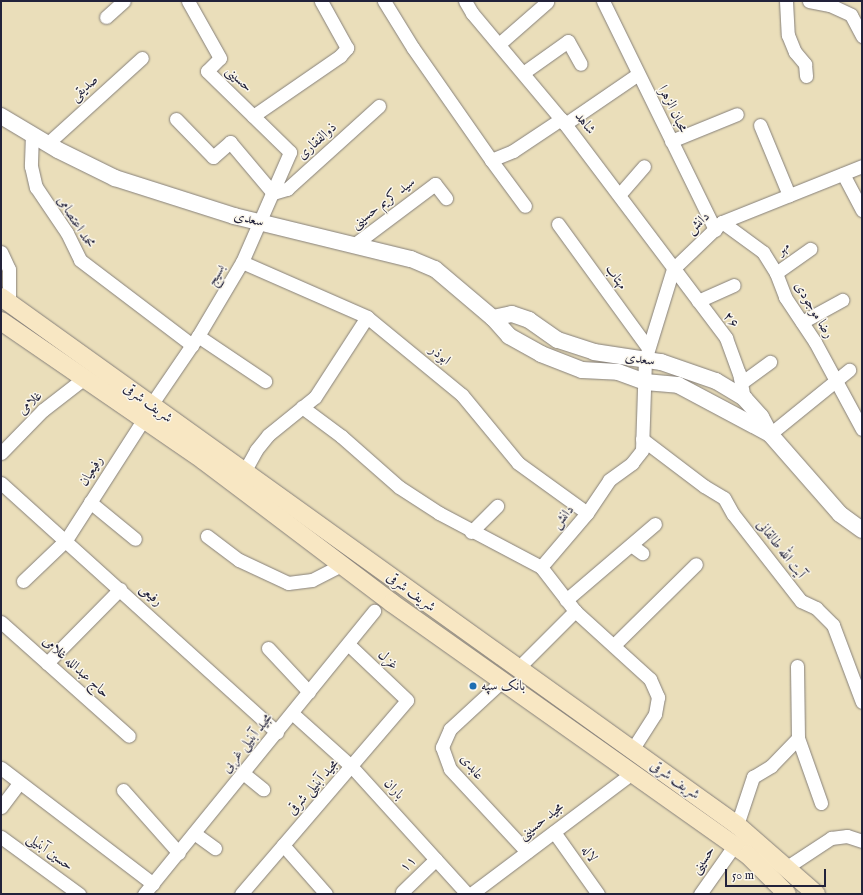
<!DOCTYPE html>
<meta charset="utf-8">
<style>
body{margin:0}
#map{position:relative;width:863px;height:895px;overflow:hidden;background:#eadeba;font-family:"IM FELL English",Amiri,serif}
div>[style]{position:absolute}
[style*='--x']{left:calc(var(--x)*1px);top:calc(var(--y)*1px);width:calc(var(--w)*1px);rotate:calc(var(--a)*1deg)}
.roads{filter:drop-shadow(0 0 1px #86807a) drop-shadow(0 0 1px #86807a)}
.minor>*{height:13px;margin:-6.5px;padding:0 6.5px;transform-origin:6.5px;border-radius:6.5px;background:#fff}
.tertiary>*{height:16px;margin:-8px;padding:0 8px;transform-origin:8px;border-radius:8px;background:#fff}
.secondary>*{height:18px;margin:-9px;padding:0 9px;transform-origin:9px;border-radius:9px;background:#f8e7c3}
.dots>*{width:11px;height:11px;translate:-50% -50%;box-sizing:border-box;border:2px solid #fbf7ec;border-radius:50%}
span{translate:-50% -50%;white-space:nowrap;text-align:center;line-height:1.15;-webkit-text-stroke:3px #fbf7ec;paint-order:stroke}
.street-label{font-size:14px;color:#22223b}
.poi-label{font-size:14px;color:#22223b}
.left{translate:0 -50%;text-align:left}
.frame{position:absolute;inset:0;border:2px solid #22223b;pointer-events:none}
.scale{position:absolute;left:725px;top:869px;width:101px;height:18px;box-sizing:border-box;border:2px solid #22223b;border-top:0;padding-left:5px;font-size:12px;line-height:14px;white-space:nowrap;color:#22223b;-webkit-text-stroke:3px #fbf7ec;paint-order:stroke}
</style>
<div id="map">
<div class="roads">
<div class="minor">
<i style="--x:384;--y:1;--w:55;--a:58.3"></i>
<i style="--x:413;--y:48;--w:136;--a:55.1"></i>
<i style="--x:491;--y:160;--w:24;--a:-22"></i>
<i style="--x:513;--y:151;--w:58;--a:-33.7"></i>
<i style="--x:465;--y:1;--w:14;--a:60"></i>
<i style="--x:472;--y:13;--w:145;--a:50"></i>
<i style="--x:565;--y:124;--w:268;--a:53"></i>
<i style="--x:726;--y:338;--w:37;--a:70"></i>
<i style="--x:739;--y:373;--w:25;--a:79"></i>
<i style="--x:603;--y:1;--w:255;--a:63.9"></i>
<i style="--x:786;--y:1;--w:34;--a:87"></i>
<i style="--x:788;--y:35;--w:18;--a:68"></i>
<i style="--x:795;--y:52;--w:16;--a:50"></i>
<i style="--x:805;--y:64;--w:12;--a:85"></i>
<i style="--x:809;--y:1;--w:21;--a:11"></i>
<i style="--x:830;--y:5;--w:23;--a:25"></i>
<i style="--x:851;--y:15;--w:24;--a:62"></i>
<i style="--x:106;--y:17;--w:24;--a:-42"></i>
<i style="--x:499;--y:44;--w:64;--a:-41.2"></i>
<i style="--x:523;--y:73;--w:55;--a:-35.4"></i>
<i style="--x:568;--y:41;--w:26;--a:61"></i>
<i style="--x:253;--y:116;--w:106;--a:-34.6"></i>
<i style="--x:340;--y:56;--w:11;--a:-49"></i>
<i style="--x:347;--y:48;--w:54;--a:-119"></i>
<i style="--x:176;--y:119;--w:53;--a:45.8"></i>
<i style="--x:213;--y:157;--w:23;--a:-41"></i>
<i style="--x:230;--y:142;--w:67;--a:49.9"></i>
<i style="--x:273;--y:193;--w:15;--a:-16"></i>
<i style="--x:287;--y:189;--w:124;--a:-42.1"></i>
<i style="--x:565;--y:124;--w:88;--a:-34.4"></i>
<i style="--x:760;--y:125;--w:76;--a:67.5"></i>
<i style="--x:32;--y:134;--w:32;--a:92"></i>
<i style="--x:31;--y:166;--w:22;--a:77"></i>
<i style="--x:36;--y:187;--w:55;--a:56"></i>
<i style="--x:67;--y:233;--w:30;--a:64"></i>
<i style="--x:80;--y:260;--w:141;--a:37.2"></i>
<i style="--x:671;--y:141;--w:71;--a:-22.2"></i>
<i style="--x:47;--y:144;--w:128;--a:-42.2"></i>
<i style="--x:491;--y:160;--w:57;--a:53.5"></i>
<i style="--x:843;--y:174;--w:41;--a:62.2"></i>
<i style="--x:619;--y:195;--w:38;--a:-49"></i>
<i style="--x:722;--y:222;--w:51;--a:36.2"></i>
<i style="--x:763;--y:252;--w:25;--a:58"></i>
<i style="--x:776;--y:273;--w:26;--a:69"></i>
<i style="--x:785;--y:297;--w:54;--a:56.3"></i>
<i style="--x:815;--y:342;--w:99;--a:61.6"></i>
<i style="--x:558;--y:224;--w:153;--a:54"></i>
<i style="--x:355;--y:244;--w:100;--a:-36.9"></i>
<i style="--x:435;--y:184;--w:18;--a:52"></i>
<i style="--x:1;--y:252;--w:19;--a:65"></i>
<i style="--x:9;--y:269;--w:34;--a:90"></i>
<i style="--x:242;--y:262;--w:137;--a:23.7"></i>
<i style="--x:367;--y:317;--w:123;--a:39.4"></i>
<i style="--x:462;--y:395;--w:88;--a:50.5"></i>
<i style="--x:518;--y:463;--w:85;--a:35.9"></i>
<i style="--x:776;--y:273;--w:42;--a:-35.2"></i>
<i style="--x:698;--y:301;--w:39;--a:-24"></i>
<i style="--x:802;--y:322;--w:46;--a:-28.8"></i>
<i style="--x:198;--y:336;--w:81;--a:33.9"></i>
<i style="--x:741;--y:383;--w:36;--a:-36"></i>
<i style="--x:151;--y:405;--w:83;--a:-55.7"></i>
<i style="--x:198;--y:336;--w:86;--a:-59.3"></i>
<i style="--x:242;--y:262;--w:120;--a:-66.4"></i>
<i style="--x:290;--y:152;--w:116;--a:-135.7"></i>
<i style="--x:207;--y:71;--w:18;--a:-45"></i>
<i style="--x:220;--y:58;--w:65;--a:-119.3"></i>
<i style="--x:302;--y:407;--w:49;--a:36.6"></i>
<i style="--x:341;--y:436;--w:77;--a:41.3"></i>
<i style="--x:399;--y:487;--w:48;--a:33"></i>
<i style="--x:439;--y:513;--w:115;--a:27.9"></i>
<i style="--x:541;--y:567;--w:56;--a:52.3"></i>
<i style="--x:575;--y:611;--w:101;--a:42.2"></i>
<i style="--x:650;--y:679;--w:20;--a:66"></i>
<i style="--x:658;--y:697;--w:17;--a:100"></i>
<i style="--x:655;--y:714;--w:43;--a:122.6"></i>
<i style="--x:770;--y:434;--w:102;--a:-39"></i>
<i style="--x:642;--y:439;--w:78;--a:37.2"></i>
<i style="--x:704;--y:486;--w:23;--a:31"></i>
<i style="--x:724;--y:498;--w:18;--a:61"></i>
<i style="--x:733;--y:514;--w:110;--a:52"></i>
<i style="--x:801;--y:601;--w:17;--a:25"></i>
<i style="--x:816;--y:608;--w:24;--a:45"></i>
<i style="--x:833;--y:625;--w:82;--a:69.4"></i>
<i style="--x:1;--y:453;--w:60;--a:-45.7"></i>
<i style="--x:43;--y:410;--w:51;--a:-37.8"></i>
<i style="--x:244;--y:472;--w:25;--a:-61"></i>
<i style="--x:256;--y:450;--w:19;--a:-51"></i>
<i style="--x:268;--y:435;--w:60;--a:-39"></i>
<i style="--x:315;--y:397;--w:95;--a:-57"></i>
<i style="--x:1;--y:483;--w:372;--a:42.1"></i>
<i style="--x:90;--y:502;--w:58;--a:39.4"></i>
<i style="--x:471;--y:532;--w:37;--a:-45"></i>
<i style="--x:207;--y:536;--w:40;--a:37"></i>
<i style="--x:239;--y:560;--w:54;--a:25.1"></i>
<i style="--x:288;--y:583;--w:24;--a:-7"></i>
<i style="--x:312;--y:580;--w:34;--a:-27"></i>
<i style="--x:631;--y:545;--w:14;--a:36"></i>
<i style="--x:541;--y:567;--w:71;--a:-49.6"></i>
<i style="--x:587;--y:513;--w:40;--a:-56"></i>
<i style="--x:609;--y:480;--w:29;--a:-36"></i>
<i style="--x:632;--y:463;--w:16;--a:-52"></i>
<i style="--x:642;--y:450;--w:90;--a:-88.1"></i>
<i style="--x:645;--y:360;--w:95;--a:-72.9"></i>
<i style="--x:673;--y:269;--w:68;--a:-43.8"></i>
<i style="--x:722;--y:222;--w:151;--a:-21.8"></i>
<i style="--x:23;--y:581;--w:59;--a:-43.6"></i>
<i style="--x:66;--y:540;--w:143;--a:-57.3"></i>
<i style="--x:566;--y:600;--w:117;--a:-40.5"></i>
<i style="--x:1;--y:622;--w:171;--a:41.7"></i>
<i style="--x:614;--y:645;--w:115;--a:-44.6"></i>
<i style="--x:268;--y:648;--w:60;--a:47"></i>
<i style="--x:47;--y:663;--w:104;--a:-45.4"></i>
<i style="--x:518;--y:668;--w:81;--a:-45"></i>
<i style="--x:502;--y:681;--w:71;--a:137.3"></i>
<i style="--x:450;--y:729;--w:20;--a:114"></i>
<i style="--x:442;--y:747;--w:23;--a:70"></i>
<i style="--x:450;--y:769;--w:113;--a:47.1"></i>
<i style="--x:292;--y:713;--w:81;--a:42"></i>
<i style="--x:352;--y:767;--w:171;--a:47.8"></i>
<i style="--x:798;--y:738;--w:69;--a:70.5"></i>
<i style="--x:1;--y:768;--w:191;--a:37.3"></i>
<i style="--x:243;--y:773;--w:26;--a:39"></i>
<i style="--x:123;--y:790;--w:84;--a:48.4"></i>
<i style="--x:1;--y:807;--w:30;--a:-53"></i>
<i style="--x:737;--y:825;--w:51;--a:-71.6"></i>
<i style="--x:753;--y:777;--w:21;--a:-31"></i>
<i style="--x:771;--y:766;--w:39;--a:-46"></i>
<i style="--x:798;--y:738;--w:72;--a:-90.8"></i>
<i style="--x:554;--y:832;--w:76;--a:54.6"></i>
<i style="--x:194;--y:833;--w:26;--a:36"></i>
<i style="--x:1;--y:837;--w:97;--a:36.2"></i>
<i style="--x:283;--y:845;--w:65;--a:48.7"></i>
<i style="--x:787;--y:867;--w:53;--a:-33.4"></i>
<i style="--x:831;--y:838;--w:16;--a:-7"></i>
<i style="--x:847;--y:836;--w:16;--a:18"></i>
<i style="--x:402;--y:892;--w:47;--a:-44.1"></i>
<i style="--x:144;--y:894;--w:365;--a:-50.9"></i>
<i style="--x:241;--y:894;--w:255;--a:-49.4"></i>
<i style="--x:407;--y:700;--w:81;--a:-136.5"></i>
<i style="--x:471;--y:894;--w:200;--a:-36.9"></i>
<i style="--x:700;--y:894;--w:59;--a:-54.7"></i>
</div>
<div class="tertiary">
<i style="--x:1;--y:116;--w:66;--a:30.8"></i>
<i style="--x:58;--y:150;--w:64;--a:26.2"></i>
<i style="--x:115;--y:178;--w:125;--a:17.7"></i>
<i style="--x:234;--y:216;--w:182;--a:13.7"></i>
<i style="--x:411;--y:259;--w:26;--a:23"></i>
<i style="--x:435;--y:269;--w:76;--a:40.2"></i>
<i style="--x:493;--y:318;--w:24;--a:48"></i>
<i style="--x:509;--y:336;--w:37;--a:29"></i>
<i style="--x:541;--y:354;--w:44;--a:21.3"></i>
<i style="--x:582;--y:370;--w:36;--a:3"></i>
<i style="--x:618;--y:372;--w:29;--a:20"></i>
<i style="--x:645;--y:382;--w:33;--a:5"></i>
<i style="--x:678;--y:385;--w:104;--a:28"></i>
<i style="--x:493;--y:318;--w:19;--a:-12"></i>
<i style="--x:512;--y:314;--w:18;--a:19"></i>
<i style="--x:529;--y:320;--w:35;--a:35"></i>
<i style="--x:558;--y:340;--w:38;--a:18"></i>
<i style="--x:594;--y:352;--w:68;--a:8.5"></i>
<i style="--x:661;--y:362;--w:58;--a:19.1"></i>
<i style="--x:716;--y:381;--w:33;--a:31"></i>
<i style="--x:744;--y:398;--w:25;--a:48"></i>
<i style="--x:761;--y:417;--w:19;--a:62"></i>
<i style="--x:770;--y:434;--w:106;--a:48.8"></i>
<i style="--x:840;--y:514;--w:27;--a:36"></i>
</div>
<div class="secondary">
<i style="--x:1;--y:297;--w:906;--a:35.66"></i>
<i style="--x:737;--y:825;--w:105;--a:41.1"></i>
<i style="--x:1;--y:321;--w:245;--a:34.5"></i>
<i style="--x:203;--y:460;--w:237;--a:37.1"></i>
<i style="--x:392;--y:603;--w:436;--a:35.3"></i>
<i style="--x:748;--y:855;--w:55;--a:45"></i>
</div>
</div>
<div class="dots">
<i style="left:473px;top:686px;background:#1f6fb2"></i>
</div>
<div class="street-label">
<span style="left:239px;top:79px;rotate:44deg">حسینی</span>
<span style="left:84px;top:88px;rotate:-41deg">صدیقی</span>
<span style="left:673px;top:109px;rotate:64deg">محبان الزهرا</span>
<span style="left:585px;top:123px;rotate:52deg">شاهد</span>
<span style="left:317px;top:141px;rotate:-42deg">ذوالفقاری</span>
<span style="left:383px;top:203px;rotate:-37deg">سید کریم حسینی</span>
<span style="left:249px;top:219px;rotate:14deg">سعدی</span>
<span style="left:76px;top:222px;rotate:58deg">محمد اعتصامی</span>
<span style="left:698px;top:223px;rotate:-42deg">دانش</span>
<span style="left:783px;top:248px;rotate:-35deg">مهر</span>
<span style="left:216px;top:275px;rotate:-59deg">بسیج</span>
<span style="left:616px;top:277px;rotate:54deg">مهتاب</span>
<span style="left:814px;top:310px;rotate:59deg">رضا موجودی</span>
<span style="left:731px;top:320px;rotate:55deg">۲۶</span>
<span style="left:440px;top:355px;rotate:40deg">ابوذر</span>
<span style="left:640px;top:359px;rotate:9deg">سعدی</span>
<span style="left:30px;top:403px;rotate:-43deg">غلامی</span>
<span style="left:148px;top:403px;rotate:36deg">شریف شرقی</span>
<span style="left:91px;top:471px;rotate:-58deg">رفیعیان</span>
<span style="left:563px;top:517px;rotate:-50deg">دانش</span>
<span style="left:781px;top:549px;rotate:52deg">آیت الله طالقانی</span>
<span style="left:411px;top:592px;rotate:36deg">شریف شرقی</span>
<span style="left:151px;top:595px;rotate:42deg">رفیعی</span>
<span style="left:388px;top:660px;rotate:43deg">غزل</span>
<span style="left:76px;top:667px;rotate:42deg">حاج عبدالله غلامی</span>
<span style="left:247px;top:743px;rotate:-51deg">مجید آبنیلی غربی</span>
<span style="left:472px;top:767px;rotate:52deg">عابدی</span>
<span style="left:675px;top:780px;rotate:35deg">شریف شرقی</span>
<span style="left:313px;top:787px;rotate:-48deg">مجید آبنیلی شرقی</span>
<span style="left:394px;top:789px;rotate:47deg">باران</span>
<span style="left:541px;top:821px;rotate:-37deg">مجید حسینی</span>
<span style="left:50px;top:852px;rotate:36deg">حسین آبنیلی</span>
<span style="left:589px;top:854px;rotate:54deg">لاله</span>
<span style="left:703px;top:860px;rotate:-54deg">حسینی</span>
<span style="left:408px;top:864px;rotate:-44deg">۱۱</span>
</div>
<div class="poi-label">
<span class="left" style="left:481px;top:686px">بانک سپه</span>
</div>
<div class="frame"></div>
<div class="scale">50 m</div>
</div>
